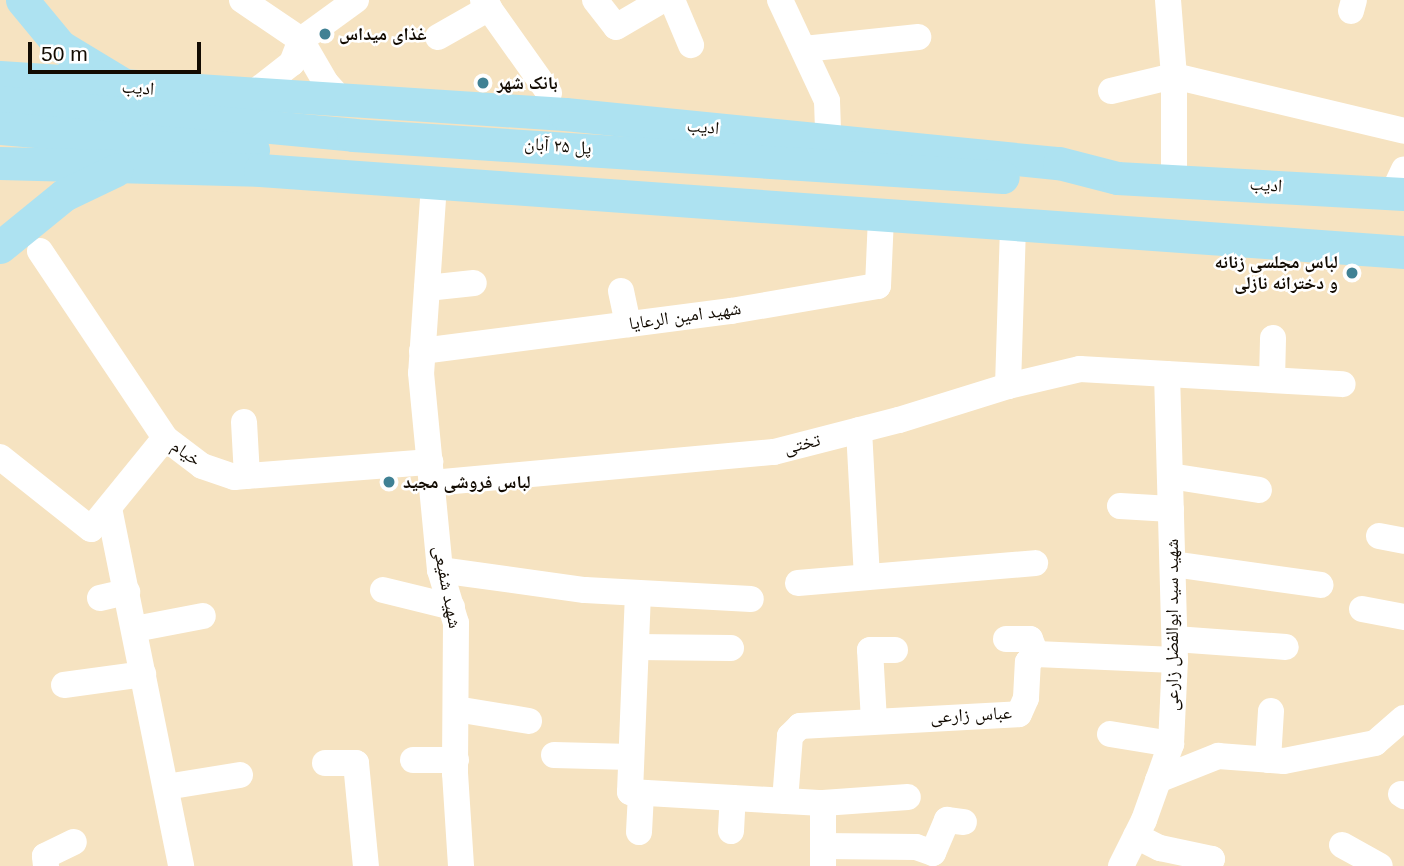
<!DOCTYPE html>
<meta charset="utf-8">
<style>
body{margin:0}
#map{position:relative;width:1404px;height:866px;overflow:hidden;background:#f6e3c1;font-family:Arial,"Noto Naskh Arabic",sans-serif}
div>[style]{position:absolute}
[style*='--x']{left:calc(var(--x)*1px);top:calc(var(--y)*1px);width:calc(var(--w)*1px);rotate:calc(var(--a)*1deg)}
.minor>*{height:26px;margin:-13px;padding:0 13px;transform-origin:13px;border-radius:13px;background:#fff}
.major>*{height:33px;margin:-16.5px;padding:0 16.5px;transform-origin:16.5px;border-radius:16.5px;background:#ade2f1}
.dots>*{width:19px;height:19px;translate:-50% -50%;box-sizing:border-box;border:4px solid #fff;border-radius:50%}
span{translate:-50% -50%;white-space:nowrap;text-align:center;line-height:1.15;-webkit-text-stroke:5px #fff;paint-order:stroke}
.poi-label{font-size:18px;color:#120b02;font-weight:700}
.left{translate:0 -50%;text-align:left}
.right{translate:-100% -50%;text-align:right}
.street-label{font-size:18px;color:#120b02}
.scale{position:absolute;left:28px;top:42px;width:173px;height:32px;box-sizing:border-box;border:4px solid #120b02;border-top:0;padding-left:9px;font-size:21px;line-height:24px;white-space:nowrap;color:#120b02;-webkit-text-stroke:5px #fff;paint-order:stroke}
</style>
<div id="map">
<div class="minor">
<i style="--x:242;--y:0;--w:71;--a:34.1"></i>
<i style="--x:301;--y:40;--w:50;--a:59.8"></i>
<i style="--x:326;--y:83;--w:27;--a:48"></i>
<i style="--x:483;--y:0;--w:114;--a:54.6"></i>
<i style="--x:595;--y:0;--w:34;--a:52"></i>
<i style="--x:616;--y:27;--w:53;--a:-30.4"></i>
<i style="--x:672;--y:0;--w:49;--a:67.1"></i>
<i style="--x:780;--y:0;--w:111;--a:65"></i>
<i style="--x:827;--y:101;--w:38;--a:88"></i>
<i style="--x:1168;--y:0;--w:76;--a:85.5"></i>
<i style="--x:1174;--y:76;--w:103;--a:90"></i>
<i style="--x:1351;--y:11;--w:11;--a:-75"></i>
<i style="--x:438;--y:37;--w:59;--a:-29.6"></i>
<i style="--x:301;--y:40;--w:68;--a:-36"></i>
<i style="--x:804;--y:49;--w:115;--a:-6"></i>
<i style="--x:1111;--y:91;--w:65;--a:-13.4"></i>
<i style="--x:1174;--y:76;--w:236;--a:13.4"></i>
<i style="--x:251;--y:95;--w:52;--a:-38"></i>
<i style="--x:292;--y:63;--w:25;--a:-69"></i>
<i style="--x:434;--y:184;--w:189;--a:93.9"></i>
<i style="--x:421;--y:373;--w:198;--a:84.5"></i>
<i style="--x:440;--y:570;--w:55;--a:73.2"></i>
<i style="--x:456;--y:623;--w:150;--a:90.4"></i>
<i style="--x:455;--y:773;--w:93;--a:86.3"></i>
<i style="--x:1393;--y:193;--w:26;--a:-65"></i>
<i style="--x:40;--y:251;--w:225;--a:56.2"></i>
<i style="--x:165;--y:438;--w:46;--a:37.1"></i>
<i style="--x:202;--y:466;--w:34;--a:19"></i>
<i style="--x:234;--y:477;--w:197;--a:-4.4"></i>
<i style="--x:427;--y:288;--w:47;--a:-6.1"></i>
<i style="--x:621;--y:291;--w:34;--a:78"></i>
<i style="--x:422;--y:351;--w:312;--a:-7.4"></i>
<i style="--x:731;--y:311;--w:149;--a:-9.7"></i>
<i style="--x:878;--y:286;--w:69;--a:-87.5"></i>
<i style="--x:1272;--y:380;--w:42;--a:-88.6"></i>
<i style="--x:1008;--y:386;--w:74;--a:-13.3"></i>
<i style="--x:1080;--y:369;--w:263;--a:3.3"></i>
<i style="--x:244;--y:422;--w:54;--a:86.8"></i>
<i style="--x:859;--y:430;--w:147;--a:86.9"></i>
<i style="--x:0;--y:457;--w:116;--a:38.4"></i>
<i style="--x:91;--y:529;--w:117;--a:-50.9"></i>
<i style="--x:1170;--y:476;--w:90;--a:8.9"></i>
<i style="--x:432;--y:483;--w:343;--a:-5.2"></i>
<i style="--x:774;--y:452;--w:129;--a:-14.4"></i>
<i style="--x:899;--y:420;--w:114;--a:-17.3"></i>
<i style="--x:1008;--y:386;--w:159;--a:-88.2"></i>
<i style="--x:1120;--y:506;--w:51;--a:3.4"></i>
<i style="--x:109;--y:508;--w:365;--a:78.6"></i>
<i style="--x:1379;--y:536;--w:25;--a:11"></i>
<i style="--x:1173;--y:564;--w:149;--a:8.1"></i>
<i style="--x:440;--y:570;--w:146;--a:7.9"></i>
<i style="--x:585;--y:590;--w:166;--a:3.1"></i>
<i style="--x:798;--y:583;--w:238;--a:-4.8"></i>
<i style="--x:383;--y:590;--w:71;--a:13.8"></i>
<i style="--x:638;--y:593;--w:199;--a:92.3"></i>
<i style="--x:630;--y:792;--w:193;--a:3.3"></i>
<i style="--x:823;--y:803;--w:85;--a:-4"></i>
<i style="--x:100;--y:598;--w:28;--a:-13"></i>
<i style="--x:1362;--y:609;--w:43;--a:10.8"></i>
<i style="--x:135;--y:629;--w:69;--a:-10.8"></i>
<i style="--x:1006;--y:639;--w:24;--a:0"></i>
<i style="--x:1030;--y:639;--w:16;--a:68"></i>
<i style="--x:1175;--y:639;--w:111;--a:4.1"></i>
<i style="--x:636;--y:647;--w:95;--a:0.6"></i>
<i style="--x:64;--y:685;--w:80;--a:-7.9"></i>
<i style="--x:456;--y:709;--w:74;--a:9.3"></i>
<i style="--x:874;--y:721;--w:71;--a:-93.2"></i>
<i style="--x:870;--y:650;--w:25;--a:0"></i>
<i style="--x:1110;--y:734;--w:62;--a:9.3"></i>
<i style="--x:554;--y:755;--w:77;--a:1.5"></i>
<i style="--x:413;--y:760;--w:43;--a:0"></i>
<i style="--x:1268;--y:760;--w:49;--a:-86.5"></i>
<i style="--x:325;--y:763;--w:31;--a:0"></i>
<i style="--x:356;--y:763;--w:103;--a:84.5"></i>
<i style="--x:1158;--y:780;--w:65;--a:-21.8"></i>
<i style="--x:1218;--y:756;--w:66;--a:4.3"></i>
<i style="--x:1284;--y:761;--w:93;--a:-11.2"></i>
<i style="--x:1375;--y:743;--w:38;--a:-41"></i>
<i style="--x:166;--y:787;--w:75;--a:-9.2"></i>
<i style="--x:1401;--y:794;--w:4;--a:34"></i>
<i style="--x:785;--y:801;--w:65;--a:-85.6"></i>
<i style="--x:790;--y:736;--w:14;--a:-45"></i>
<i style="--x:800;--y:726;--w:219;--a:-3.1"></i>
<i style="--x:1019;--y:714;--w:17;--a:-66"></i>
<i style="--x:1026;--y:698;--w:36;--a:-87"></i>
<i style="--x:1028;--y:662;--w:11;--a:-45"></i>
<i style="--x:1036;--y:654;--w:139;--a:2.5"></i>
<i style="--x:823;--y:803;--w:63;--a:90"></i>
<i style="--x:731;--y:831;--w:33;--a:-87"></i>
<i style="--x:639;--y:832;--w:39;--a:-87"></i>
<i style="--x:1136;--y:836;--w:27;--a:27"></i>
<i style="--x:1160;--y:848;--w:53;--a:11.9"></i>
<i style="--x:1212;--y:859;--w:8;--a:113"></i>
<i style="--x:1342;--y:845;--w:43;--a:28.9"></i>
<i style="--x:823;--y:846;--w:93;--a:0.6"></i>
<i style="--x:916;--y:847;--w:18;--a:19"></i>
<i style="--x:933;--y:853;--w:36;--a:-67"></i>
<i style="--x:947;--y:820;--w:17;--a:7"></i>
<i style="--x:46;--y:866;--w:10;--a:-96"></i>
<i style="--x:45;--y:856;--w:32;--a:-26"></i>
<i style="--x:1121;--y:866;--w:51;--a:-63.4"></i>
<i style="--x:1144;--y:820;--w:81;--a:-70.4"></i>
<i style="--x:1171;--y:744;--w:84;--a:-87.3"></i>
<i style="--x:1175;--y:660;--w:286;--a:-91.6"></i>
</div>
<div class="major">
<i style="--x:22;--y:0;--w:60;--a:50.4"></i>
<i style="--x:60;--y:46;--w:71;--a:31.2"></i>
<i style="--x:0;--y:77;--w:566;--a:3.75"></i>
<i style="--x:565;--y:114;--w:496;--a:5.7"></i>
<i style="--x:1059;--y:163;--w:60;--a:14.5"></i>
<i style="--x:1117;--y:178;--w:287;--a:3.2"></i>
<i style="--x:0;--y:102;--w:355;--a:5.3"></i>
<i style="--x:353;--y:135;--w:651;--a:3.7"></i>
<i style="--x:0;--y:128;--w:254;--a:5"></i>
<i style="--x:0;--y:163;--w:260;--a:1.5"></i>
<i style="--x:260;--y:170;--w:1147;--a:4.1"></i>
<i style="--x:0;--y:247;--w:82;--a:-39.1"></i>
<i style="--x:64;--y:195;--w:58;--a:-25.7"></i>
</div>
<div class="dots">
<i style="left:325px;top:34px;background:#408194"></i>
<i style="left:483px;top:83px;background:#408194"></i>
<i style="left:1352px;top:273px;background:#408194"></i>
<i style="left:389px;top:482px;background:#408194"></i>
</div>
<div class="poi-label">
<span class="left" style="left:339px;top:34px">غذای میداس</span>
<span class="left" style="left:497px;top:83px">بانک شهر</span>
<span class="right" style="left:1338px;top:273px">لباس مجلسی زنانه<br>و دخترانه نازلی</span>
<span class="left" style="left:403px;top:482px">لباس فروشی مجید</span>
</div>
<div class="street-label">
<span style="left:138px;top:88px;rotate:4deg">ادیب</span>
<span style="left:703px;top:127px;rotate:5deg">ادیب</span>
<span style="left:558px;top:146px;rotate:4deg">پل ۲۵ آبان</span>
<span style="left:1266px;top:185px;rotate:4deg">ادیب</span>
<span style="left:685px;top:316px;rotate:-8deg">شهید امین الرعایا</span>
<span style="left:802px;top:444px;rotate:-14deg">تختی</span>
<span style="left:186px;top:453px;rotate:35deg">خیام</span>
<span style="left:447px;top:587px;rotate:79deg">شهید شفیعی</span>
<span style="left:1172px;top:625px;rotate:-90deg">شهید سید ابوالفضل زارعی</span>
<span style="left:971px;top:715px;rotate:-3deg">عباس زارعی</span>
</div>
<div class="scale">50 m</div>
</div>
